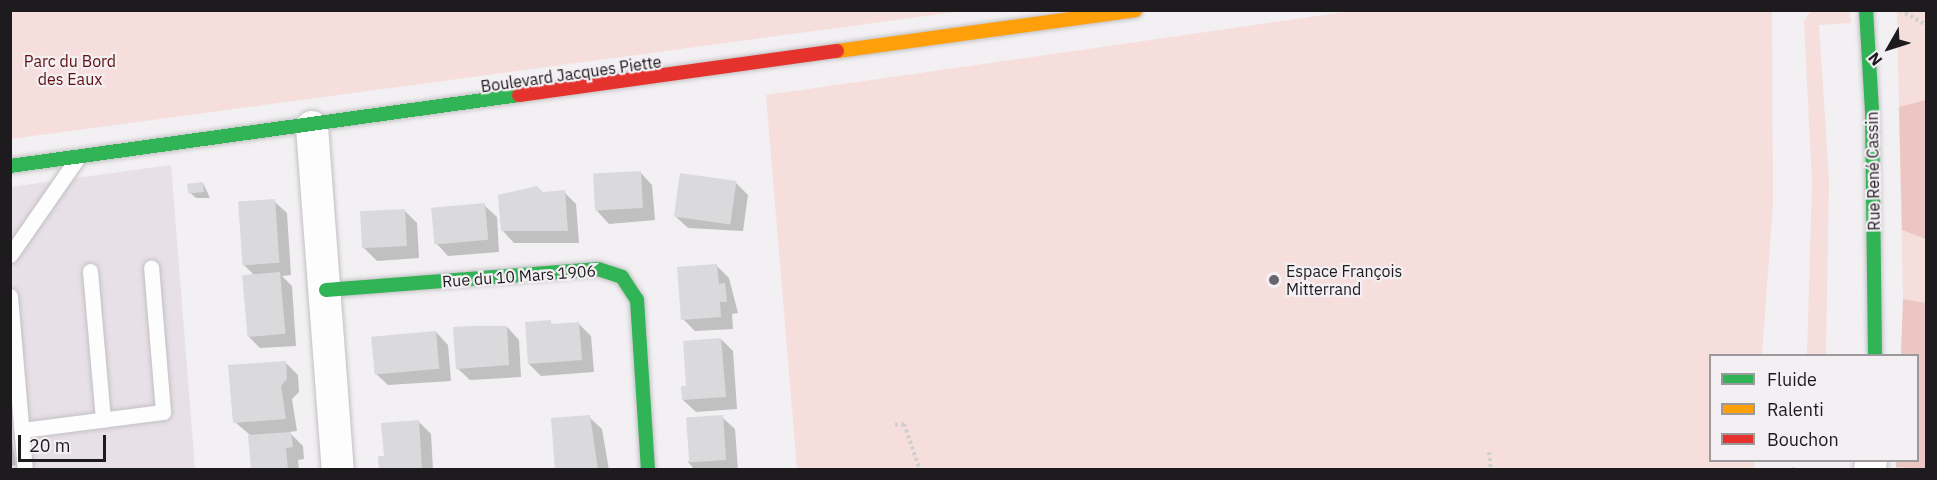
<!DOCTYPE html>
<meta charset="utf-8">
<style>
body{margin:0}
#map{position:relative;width:1937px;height:480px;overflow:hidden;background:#f2f0f2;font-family:"IBM Plex Sans",sans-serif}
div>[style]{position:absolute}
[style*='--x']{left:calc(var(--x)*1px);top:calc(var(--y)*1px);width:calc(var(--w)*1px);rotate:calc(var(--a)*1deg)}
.built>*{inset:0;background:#e7e0e7}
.green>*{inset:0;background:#f6dedc}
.forest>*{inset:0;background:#ecc6c2}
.shadow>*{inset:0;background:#0003}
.building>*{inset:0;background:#dad9db;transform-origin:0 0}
.path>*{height:4px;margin-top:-2px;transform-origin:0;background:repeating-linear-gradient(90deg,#d1d0d1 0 3px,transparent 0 6px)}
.roads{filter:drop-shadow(0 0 2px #c2c0c2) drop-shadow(0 0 2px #c2c0c2)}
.lane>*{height:15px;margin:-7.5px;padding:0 7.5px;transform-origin:7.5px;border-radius:7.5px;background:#fdfdfd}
.street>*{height:32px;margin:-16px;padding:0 16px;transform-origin:16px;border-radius:16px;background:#fdfdfd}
.fast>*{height:14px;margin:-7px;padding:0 7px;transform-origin:7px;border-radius:7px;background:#30b455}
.slow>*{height:14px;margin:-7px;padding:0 7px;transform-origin:7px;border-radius:7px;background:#ff9f0a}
.jam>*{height:14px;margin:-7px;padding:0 7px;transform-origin:7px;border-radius:7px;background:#e5322d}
.dots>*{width:16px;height:16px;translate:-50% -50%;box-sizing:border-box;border:3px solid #f3eff3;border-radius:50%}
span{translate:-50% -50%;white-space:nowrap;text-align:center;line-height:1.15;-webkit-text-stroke:4.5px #f3eff3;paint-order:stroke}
.park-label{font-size:16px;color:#60100f}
.street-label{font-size:16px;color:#1d1b1d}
.poi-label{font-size:16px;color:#1d1b1d}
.left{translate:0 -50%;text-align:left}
.frame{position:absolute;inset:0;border:12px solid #1d1b1d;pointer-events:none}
.legend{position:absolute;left:1709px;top:354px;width:210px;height:108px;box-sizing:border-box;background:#f3eff3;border:2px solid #9d9a9d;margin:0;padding:8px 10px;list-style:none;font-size:18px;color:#1d1b1d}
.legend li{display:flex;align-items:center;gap:12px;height:30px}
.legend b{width:30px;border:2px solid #9d9a9d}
.north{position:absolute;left:1859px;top:18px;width:60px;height:60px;-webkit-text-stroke:4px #f3eff3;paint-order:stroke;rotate:231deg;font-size:16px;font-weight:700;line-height:24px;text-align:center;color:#1d1b1d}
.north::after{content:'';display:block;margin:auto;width:21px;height:27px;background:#1d1b1d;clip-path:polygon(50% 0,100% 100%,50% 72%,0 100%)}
.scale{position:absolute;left:18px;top:435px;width:88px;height:27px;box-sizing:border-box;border:3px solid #1d1b1d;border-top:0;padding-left:8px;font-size:18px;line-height:21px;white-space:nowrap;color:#1d1b1d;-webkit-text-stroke:4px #f3eff3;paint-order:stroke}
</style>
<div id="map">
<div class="built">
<i style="clip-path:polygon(171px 165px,195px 469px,11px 469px,10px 187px)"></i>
</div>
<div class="green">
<i style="clip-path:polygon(10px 11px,11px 10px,963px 11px,11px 139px)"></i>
<i style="clip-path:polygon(1352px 11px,1772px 11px,1773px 204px,1762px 355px,1710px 356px,1710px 460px,1755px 461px,1754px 469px,797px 469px,766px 95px)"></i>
<i style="clip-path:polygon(1811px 11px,1850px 11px,1851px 23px,1819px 25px,1829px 182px,1826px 355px,1807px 355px,1812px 183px,1804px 21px)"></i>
<i style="clip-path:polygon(1897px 11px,1926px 11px,1926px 469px,1896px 470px,1896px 461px,1918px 460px,1918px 356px,1901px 355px,1903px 299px)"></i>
</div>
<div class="forest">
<i style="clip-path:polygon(1926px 100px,1926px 239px,1902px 230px,1899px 107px)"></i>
<i style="clip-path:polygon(1903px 299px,1926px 303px,1926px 469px,1896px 467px,1896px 461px,1918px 460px,1918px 356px,1901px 355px)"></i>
</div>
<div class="shadow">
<i style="clip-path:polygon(640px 172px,652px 185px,655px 220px,609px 224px,597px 211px)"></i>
<i style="clip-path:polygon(735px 182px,748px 195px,743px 231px,688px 228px,675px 216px)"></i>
<i style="clip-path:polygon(203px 183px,210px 198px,196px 198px,189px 192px)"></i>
<i style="clip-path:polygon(564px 192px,576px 204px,579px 243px,514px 243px,502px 230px,543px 193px)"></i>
<i style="clip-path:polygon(274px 201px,287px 213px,291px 275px,282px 276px,292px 286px,296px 346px,260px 348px,248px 336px,254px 275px,244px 265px)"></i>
<i style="clip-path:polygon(484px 205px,497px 217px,499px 252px,448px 256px,436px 243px)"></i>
<i style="clip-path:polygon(404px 210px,417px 223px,419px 258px,377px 261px,364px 248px)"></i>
<i style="clip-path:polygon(717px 266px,729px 278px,738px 313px,732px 314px,733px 329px,695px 331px,683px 319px)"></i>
<i style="clip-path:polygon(550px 322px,553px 325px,579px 324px,591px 336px,594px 372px,541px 376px,529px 364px)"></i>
<i style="clip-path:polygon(507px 327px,519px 340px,521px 377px,470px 380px,457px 368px)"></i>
<i style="clip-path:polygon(436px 332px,448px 345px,451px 381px,388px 385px,375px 373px)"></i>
<i style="clip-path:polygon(721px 339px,733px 351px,737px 409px,696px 412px,683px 400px)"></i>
<i style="clip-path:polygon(285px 362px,298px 375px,299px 392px,292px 399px,297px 431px,289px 432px,303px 446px,304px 459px,298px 460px,299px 470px,252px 470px,250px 435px,235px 422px)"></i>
<i style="clip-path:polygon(589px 417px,602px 429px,609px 470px,557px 470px)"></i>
<i style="clip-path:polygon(722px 417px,735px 429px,738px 470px,695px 470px,688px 462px)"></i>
<i style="clip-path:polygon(418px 421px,431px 434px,433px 470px,381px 470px,385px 457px)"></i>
<i style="clip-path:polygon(10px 429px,16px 465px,10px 466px)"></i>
</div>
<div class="building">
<i style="left:641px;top:171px;width:37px;height:48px;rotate:87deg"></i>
<i style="left:680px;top:173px;width:57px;height:44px;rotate:8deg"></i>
<i style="left:203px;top:182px;width:10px;height:16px;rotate:84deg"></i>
<i style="clip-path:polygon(537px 186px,543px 192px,565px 190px,568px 231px,501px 231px,498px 195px)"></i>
<i style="left:275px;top:199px;width:64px;height:37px;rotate:86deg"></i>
<i style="left:485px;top:203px;width:37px;height:54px;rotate:85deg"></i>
<i style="left:405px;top:209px;width:37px;height:45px;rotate:87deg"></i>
<i style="clip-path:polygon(717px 264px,719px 284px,725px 283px,727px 302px,720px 302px,721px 317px,681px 320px,677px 267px)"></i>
<i style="left:280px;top:272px;width:62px;height:38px;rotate:85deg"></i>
<i style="clip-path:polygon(551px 320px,551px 324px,579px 322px,582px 360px,528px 364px,525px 322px)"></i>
<i style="clip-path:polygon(472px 326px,507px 326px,509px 365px,456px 369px,453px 327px)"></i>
<i style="left:436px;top:331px;width:38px;height:65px;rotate:85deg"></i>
<i style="clip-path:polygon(721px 338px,726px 397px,682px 400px,681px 386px,686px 386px,683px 341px)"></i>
<i style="clip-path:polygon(286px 361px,287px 379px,281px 386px,286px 419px,233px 423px,228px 365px)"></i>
<i style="clip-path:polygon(590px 415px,598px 470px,555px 470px,551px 418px)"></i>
<i style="left:723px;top:415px;width:45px;height:37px;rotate:86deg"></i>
<i style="clip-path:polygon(419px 420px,422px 469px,379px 470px,378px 456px,384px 456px,381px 423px)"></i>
<i style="clip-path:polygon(291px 432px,293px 447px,286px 448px,288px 470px,251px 470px,248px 435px)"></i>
</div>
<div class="path">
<i style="--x:1900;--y:10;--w:30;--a:30"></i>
<i style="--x:895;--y:425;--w:9;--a:-6"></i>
<i style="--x:904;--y:424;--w:49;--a:70.8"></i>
<i style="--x:1489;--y:452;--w:18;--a:84"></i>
<i style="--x:1792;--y:469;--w:6;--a:9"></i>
</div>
<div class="roads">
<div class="lane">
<i style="--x:10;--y:255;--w:119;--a:-55.2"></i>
<i style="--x:90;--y:271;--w:149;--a:85"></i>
<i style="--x:10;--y:296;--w:175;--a:85.1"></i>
<i style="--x:22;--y:430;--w:142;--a:-7.3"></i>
<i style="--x:163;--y:412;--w:145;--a:-94.7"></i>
</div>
<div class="street">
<i style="--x:312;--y:127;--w:344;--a:85.7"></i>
<i style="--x:1870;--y:470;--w:10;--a:-84"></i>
</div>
<div class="fast">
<i style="--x:1866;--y:10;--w:100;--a:86.6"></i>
<i style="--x:1872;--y:110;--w:246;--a:89.3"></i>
<i style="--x:10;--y:166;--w:514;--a:-7.94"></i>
<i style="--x:326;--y:290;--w:273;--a:-4.4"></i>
<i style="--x:598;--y:269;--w:25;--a:18"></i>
<i style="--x:622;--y:277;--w:27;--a:57"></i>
<i style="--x:637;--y:300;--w:170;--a:86.3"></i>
</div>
<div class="slow">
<i style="--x:837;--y:51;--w:301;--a:-7.8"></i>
</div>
<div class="jam">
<i style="--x:519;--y:95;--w:321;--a:-7.9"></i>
</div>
</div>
<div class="dots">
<i style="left:1274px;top:280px;background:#686668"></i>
</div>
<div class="park-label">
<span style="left:70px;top:70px">Parc du Bord<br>des Eaux</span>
</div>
<div class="street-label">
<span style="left:571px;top:74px;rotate:-8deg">Boulevard Jacques Piette</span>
<span style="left:1873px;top:171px;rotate:-91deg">Rue René Cassin</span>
<span style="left:519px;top:276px;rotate:-4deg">Rue du 10 Mars 1906</span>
</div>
<div class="poi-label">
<span class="left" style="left:1286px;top:280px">Espace François<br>Mitterrand</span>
</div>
<div class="frame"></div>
<ul class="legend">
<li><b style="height:8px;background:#30b455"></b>Fluide</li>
<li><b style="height:8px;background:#ff9f0a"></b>Ralenti</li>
<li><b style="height:8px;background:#e5322d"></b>Bouchon</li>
</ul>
<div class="north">N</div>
<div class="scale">20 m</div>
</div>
